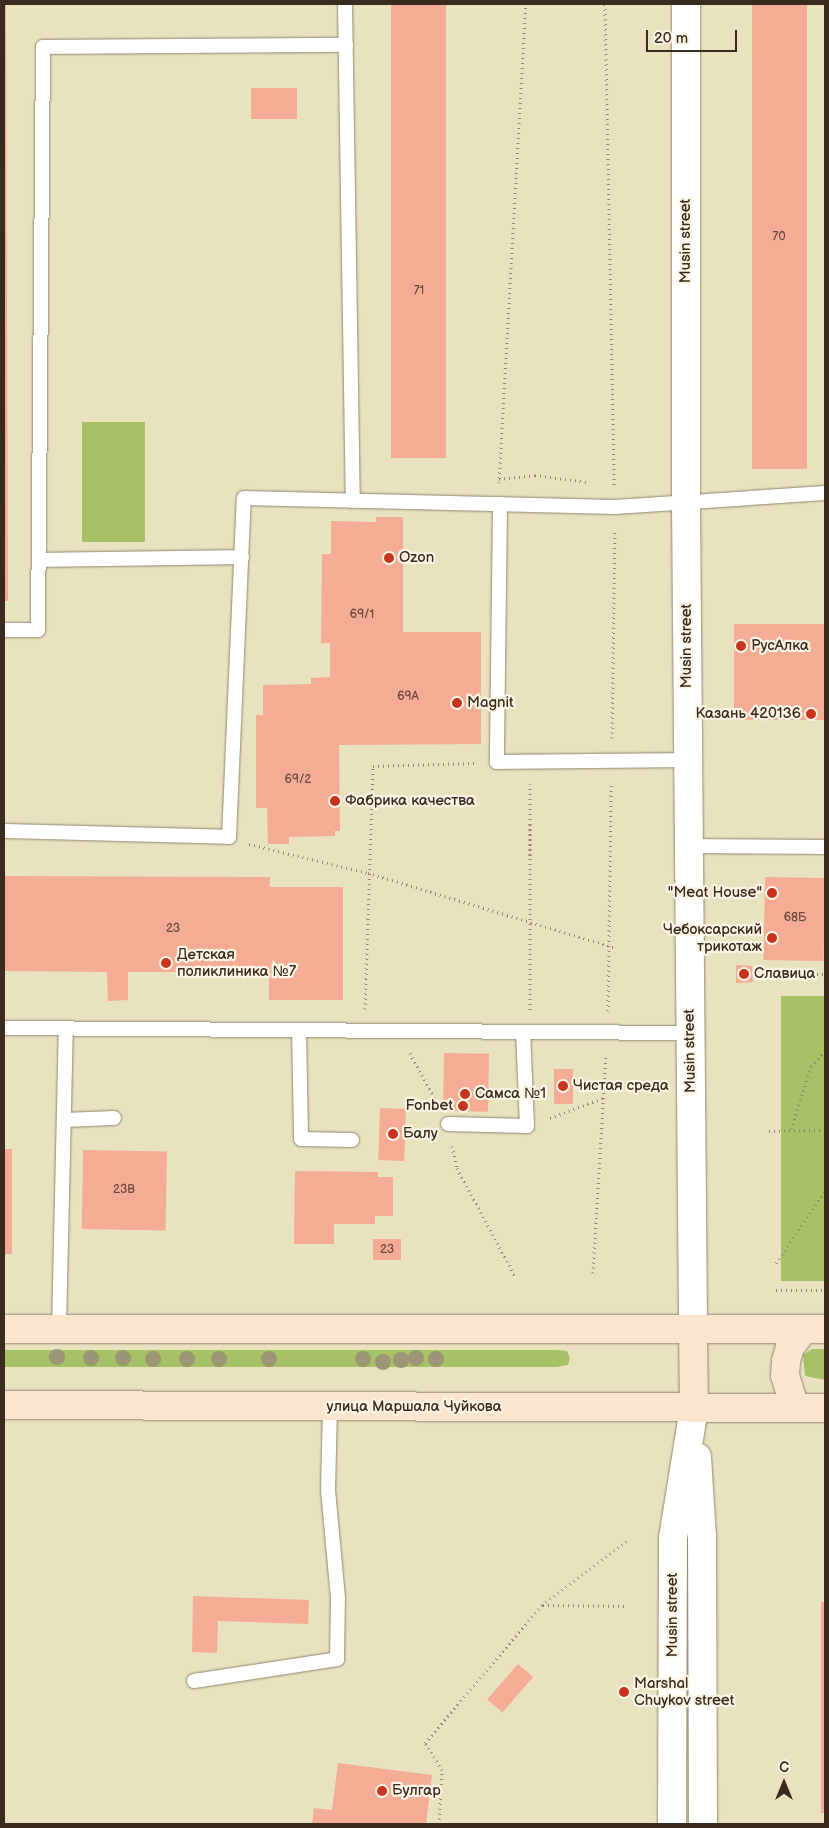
<!DOCTYPE html>
<meta charset="utf-8">
<style>
body{margin:0}
#map{position:relative;width:829px;height:1828px;overflow:hidden;background:#e9e2bf;font-family:"Balsamiq Sans",sans-serif}
div>[style]{position:absolute}
[style*='--x']{left:calc(var(--x)*1px);top:calc(var(--y)*1px);width:calc(var(--w)*1px);rotate:calc(var(--a)*1deg)}
.green>*{inset:0;background:#a7c167;transform-origin:0 0}
.building>*{inset:0;background:#f5ac94;transform-origin:0 0}
.path>*{height:3px;margin-top:-1.5px;transform-origin:0;background:repeating-linear-gradient(90deg,#92866e 0 1px,transparent 0 5px)}
.roads{filter:drop-shadow(0 0 1px #92866e) drop-shadow(0 0 1px #92866e)}
.service>*{height:14px;margin:-7px;padding:0 7px;transform-origin:7px;border-radius:7px;background:#fff}
.tertiary>*{height:28px;margin:-14px;padding:0 14px;transform-origin:14px;border-radius:14px;background:#fff}
.secondary>*{height:28px;margin:-14px;padding:0 14px;transform-origin:14px;border-radius:14px;background:#fbe5cf}
.trees>*{width:16px;height:16px;margin:-8px;border-radius:50%;background:#9b9673}
.dots>*{width:14px;height:14px;translate:-50% -50%;box-sizing:border-box;border:2px solid #fcf5e5;border-radius:50%}
span{translate:-50% -50%;white-space:nowrap;text-align:center;line-height:1.15;-webkit-text-stroke:4.5px #fcf5e5;paint-order:stroke}
.number-label{font-size:12px;color:#6a4a3c}
.number-label span{-webkit-text-stroke-width:0}
.street-label{font-size:15px;color:#3b2a1e}
.poi-label{font-size:15px;color:#3b2a1e}
.left{translate:0 -50%;text-align:left}
.right{translate:-100% -50%;text-align:right}
.frame{position:absolute;inset:0;border:5px solid #3b2a1e;pointer-events:none}
.north{position:absolute;left:759px;top:1758px;width:50px;height:50px;-webkit-text-stroke:4px #fcf5e5;paint-order:stroke;rotate:0deg;font-size:14px;font-weight:700;line-height:20px;text-align:center;color:#3b2a1e}
.north::after{content:'';display:block;margin:auto;width:18px;height:22px;background:#3b2a1e;clip-path:polygon(50% 0,100% 100%,50% 72%,0 100%)}
.scale{position:absolute;left:646px;top:30px;width:91px;height:22px;box-sizing:border-box;border:2px solid #3b2a1e;border-top:0;padding-left:6px;font-size:15px;line-height:18px;white-space:nowrap;color:#3b2a1e;-webkit-text-stroke:4px #fcf5e5;paint-order:stroke}
</style>
<div id="map">
<div class="green">
<i style="left:82px;top:422px;width:63px;height:120px"></i>
<i style="left:825px;top:996px;width:285px;height:44px;rotate:90deg"></i>
<i style="clip-path:polygon(812px 1349px,825px 1349px,825px 1380px,805px 1376px,803px 1355px)"></i>
<i style="clip-path:polygon(4px 1350px,558px 1350px,567px 1351px,570px 1358px,568px 1365px,557px 1367px,4px 1367px)"></i>
</div>
<div class="building">
<i style="clip-path:polygon(4px 4px,6px 4px,8px 601px,4px 601px)"></i>
<i style="left:391px;top:4px;width:55px;height:454px"></i>
<i style="left:752px;top:4px;width:55px;height:465px"></i>
<i style="left:251px;top:88px;width:46px;height:31px"></i>
<i style="clip-path:polygon(376px 517px,403px 517px,403px 632px,481px 632px,481px 744px,339px 745px,340px 831px,335px 831px,335px 836px,289px 837px,289px 844px,268px 844px,267px 808px,256px 808px,256px 715px,263px 715px,263px 685px,311px 684px,311px 678px,330px 677px,330px 643px,321px 643px,322px 554px,331px 554px,331px 521px,376px 522px)"></i>
<i style="left:734px;top:624px;width:91px;height:96px"></i>
<i style="clip-path:polygon(4px 876px,270px 877px,270px 887px,343px 887px,343px 1000px,269px 1000px,269px 972px,128px 972px,128px 1000px,108px 1001px,107px 972px,4px 971px)"></i>
<i style="left:765px;top:877px;width:60px;height:83px;rotate:1deg"></i>
<i style="clip-path:polygon(736px 965px,752px 966px,753px 982px,736px 983px)"></i>
<i style="left:444px;top:1053px;width:45px;height:58px;rotate:1deg"></i>
<i style="left:554px;top:1069px;width:19px;height:35px"></i>
<i style="left:380px;top:1108px;width:26px;height:52px;rotate:2deg"></i>
<i style="left:4px;top:1149px;width:8px;height:105px"></i>
<i style="left:83px;top:1150px;width:84px;height:79px;rotate:1deg"></i>
<i style="clip-path:polygon(295px 1171px,378px 1172px,378px 1177px,393px 1177px,393px 1216px,375px 1216px,375px 1224px,334px 1224px,334px 1244px,294px 1244px)"></i>
<i style="left:373px;top:1239px;width:28px;height:21px"></i>
<i style="clip-path:polygon(193px 1596px,309px 1600px,308px 1624px,218px 1621px,217px 1653px,192px 1652px)"></i>
<i style="left:821px;top:1602px;width:4px;height:211px"></i>
<i style="left:518px;top:1664px;width:20px;height:47px;rotate:41deg"></i>
<i style="clip-path:polygon(338px 1763px,432px 1775px,426px 1824px,312px 1824px,314px 1808px,332px 1810px)"></i>
</div>
<div class="path">
<i style="--x:605;--y:4;--w:482;--a:88.9"></i>
<i style="--x:499;--y:479;--w:36;--a:-6"></i>
<i style="--x:535;--y:475;--w:52;--a:7.7"></i>
<i style="--x:499;--y:483;--w:480;--a:-86.8"></i>
<i style="--x:612;--y:738;--w:209;--a:-89.2"></i>
<i style="--x:530;--y:784;--w:226;--a:90"></i>
<i style="--x:249;--y:844;--w:122;--a:13.7"></i>
<i style="--x:368;--y:873;--w:259;--a:16.8"></i>
<i style="--x:762;--y:974;--w:63;--a:0"></i>
<i style="--x:365;--y:1009;--w:243;--a:-88.1"></i>
<i style="--x:373;--y:766;--w:101;--a:-1.7"></i>
<i style="--x:608;--y:1011;--w:229;--a:-89.2"></i>
<i style="--x:410;--y:1053;--w:59;--a:61.7"></i>
<i style="--x:550;--y:1118;--w:57;--a:-20.7"></i>
<i style="--x:791;--y:1129;--w:66;--a:-72.4"></i>
<i style="--x:811;--y:1066;--w:21;--a:-47"></i>
<i style="--x:769;--y:1131;--w:56;--a:-1"></i>
<i style="--x:452;--y:1146;--w:23;--a:77"></i>
<i style="--x:457;--y:1168;--w:123;--a:61.8"></i>
<i style="--x:776;--y:1263;--w:87;--a:-55.8"></i>
<i style="--x:593;--y:1273;--w:219;--a:-86.6"></i>
<i style="--x:776;--y:1290;--w:49;--a:0"></i>
<i style="--x:543;--y:1605;--w:84;--a:0.7"></i>
<i style="--x:439;--y:1824;--w:54;--a:-86.8"></i>
<i style="--x:442;--y:1770;--w:32;--a:-122"></i>
<i style="--x:425;--y:1743;--w:181;--a:-49.7"></i>
<i style="--x:542;--y:1605;--w:106;--a:-37"></i>
</div>
<div class="roads">
<div class="service">
<i style="--x:345;--y:4;--w:497;--a:89.1"></i>
<i style="--x:500;--y:504;--w:258;--a:90.7"></i>
<i style="--x:497;--y:762;--w:191;--a:-0.6"></i>
<i style="--x:39;--y:560;--w:203;--a:-0.8"></i>
<i style="--x:4;--y:630;--w:34;--a:0"></i>
<i style="--x:38;--y:630;--w:583;--a:-89.51"></i>
<i style="--x:43;--y:47;--w:303;--a:-0.4"></i>
<i style="--x:4;--y:831;--w:225;--a:1.5"></i>
<i style="--x:229;--y:837;--w:339;--a:-87.5"></i>
<i style="--x:244;--y:498;--w:371;--a:1.4"></i>
<i style="--x:615;--y:507;--w:210;--a:-3.8"></i>
<i style="--x:688;--y:846;--w:137;--a:0.4"></i>
<i style="--x:4;--y:1028;--w:685;--a:0.42"></i>
<i style="--x:299;--y:1030;--w:109;--a:88.9"></i>
<i style="--x:301;--y:1139;--w:51;--a:1.1"></i>
<i style="--x:64;--y:1120;--w:50;--a:-2.3"></i>
<i style="--x:448;--y:1124;--w:79;--a:1.5"></i>
<i style="--x:527;--y:1126;--w:94;--a:-92.4"></i>
<i style="--x:59;--y:1329;--w:301;--a:-88.7"></i>
<i style="--x:194;--y:1681;--w:145;--a:-8.7"></i>
<i style="--x:337;--y:1659;--w:61;--a:-89.1"></i>
<i style="--x:338;--y:1598;--w:108;--a:-95.3"></i>
<i style="--x:328;--y:1490;--w:83;--a:-88.6"></i>
</div>
<div class="tertiary">
<i style="--x:686;--y:4;--w:499;--a:90"></i>
<i style="--x:686;--y:503;--w:826;--a:89.51"></i>
<i style="--x:697;--y:1457;--w:79;--a:86.4"></i>
<i style="--x:702;--y:1536;--w:288;--a:89.8"></i>
<i style="--x:672;--y:1824;--w:286;--a:-89.8"></i>
<i style="--x:673;--y:1538;--w:132;--a:-80.8"></i>
</div>
<div class="secondary">
<i style="--x:4;--y:1329;--w:821;--a:0"></i>
<i style="--x:693;--y:1329;--w:79;--a:89.3"></i>
<i style="--x:4;--y:1405;--w:821;--a:0.21"></i>
<i style="--x:795;--y:1408;--w:34;--a:-107"></i>
<i style="--x:785;--y:1375;--w:14;--a:-86"></i>
<i style="--x:786;--y:1361;--w:15;--a:-74"></i>
<i style="--x:790;--y:1347;--w:23;--a:-52"></i>
</div>
</div>
<div class="trees">
<i style="left:57px;top:1357px"></i>
<i style="left:91px;top:1358px"></i>
<i style="left:123px;top:1358px"></i>
<i style="left:416px;top:1358px"></i>
<i style="left:153px;top:1359px"></i>
<i style="left:187px;top:1359px"></i>
<i style="left:219px;top:1359px"></i>
<i style="left:269px;top:1359px"></i>
<i style="left:363px;top:1359px"></i>
<i style="left:436px;top:1359px"></i>
<i style="left:401px;top:1360px"></i>
<i style="left:383px;top:1362px"></i>
</div>
<div class="dots">
<i style="left:389px;top:558px;background:#c8321e"></i>
<i style="left:741px;top:646px;background:#c8321e"></i>
<i style="left:457px;top:703px;background:#c8321e"></i>
<i style="left:811px;top:714px;background:#c8321e"></i>
<i style="left:335px;top:801px;background:#c8321e"></i>
<i style="left:772px;top:893px;background:#c8321e"></i>
<i style="left:772px;top:938px;background:#c8321e"></i>
<i style="left:166px;top:963px;background:#c8321e"></i>
<i style="left:744px;top:974px;background:#c8321e"></i>
<i style="left:563px;top:1086px;background:#c8321e"></i>
<i style="left:465px;top:1094px;background:#c8321e"></i>
<i style="left:463px;top:1106px;background:#c8321e"></i>
<i style="left:393px;top:1134px;background:#c8321e"></i>
<i style="left:624px;top:1692px;background:#c8321e"></i>
<i style="left:382px;top:1791px;background:#c8321e"></i>
</div>
<div class="number-label">
<span style="left:779px;top:237px">70</span>
<span style="left:419px;top:291px">71</span>
<span style="left:362px;top:615px">69/1</span>
<span style="left:408px;top:697px">69А</span>
<span style="left:298px;top:780px">69/2</span>
<span style="left:795px;top:918px">68Б</span>
<span style="left:173px;top:929px">23</span>
<span style="left:124px;top:1190px">23В</span>
<span style="left:387px;top:1250px">23</span>
</div>
<div class="street-label">
<span style="left:686px;top:241px;rotate:-90deg">Musin street</span>
<span style="left:687px;top:646px;rotate:-90deg">Musin street</span>
<span style="left:690px;top:1051px;rotate:-91deg">Musin street</span>
<span style="left:414px;top:1407px">улица Маршала Чуйкова</span>
<span style="left:673px;top:1615px;rotate:-90deg">Musin street</span>
</div>
<div class="poi-label">
<span class="left" style="left:399px;top:558px">Ozon</span>
<span class="left" style="left:751px;top:646px">РусАлка</span>
<span class="left" style="left:467px;top:703px">Magnit</span>
<span class="right" style="left:801px;top:714px">Казань 420136</span>
<span class="left" style="left:345px;top:801px">Фабрика качества</span>
<span class="right" style="left:762px;top:893px">"Meat House"</span>
<span class="right" style="left:762px;top:938px">Чебоксарский<br>трикотаж</span>
<span class="left" style="left:177px;top:963px">Детская<br>поликлиника №7</span>
<span class="left" style="left:754px;top:974px">Славица</span>
<span class="left" style="left:573px;top:1086px">Чистая среда</span>
<span class="left" style="left:475px;top:1094px">Самса №1</span>
<span class="right" style="left:453px;top:1106px">Fonbet</span>
<span class="left" style="left:403px;top:1134px">Балу</span>
<span class="left" style="left:634px;top:1692px">Marshal<br>Chuykov street</span>
<span class="left" style="left:392px;top:1791px">Булгар</span>
</div>
<div class="frame"></div>
<div class="north">С</div>
<div class="scale">20 m</div>
</div>
